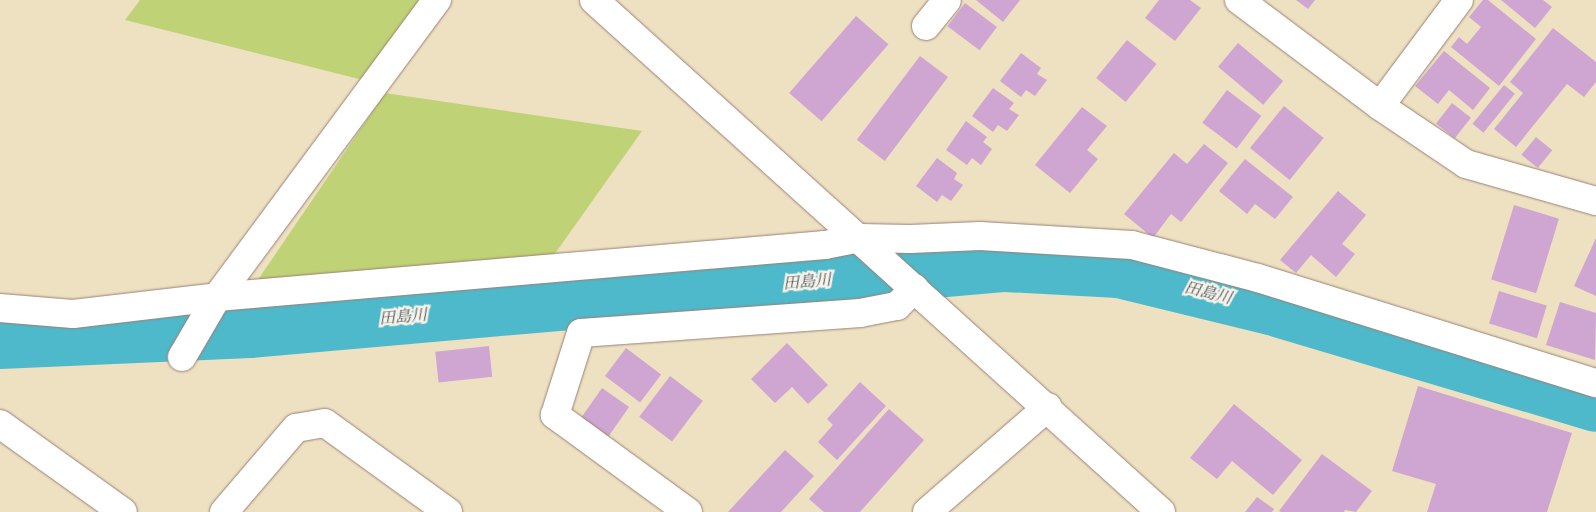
<!DOCTYPE html>
<meta charset="utf-8">
<style>
body{margin:0}
#map{position:relative;width:1596px;height:512px;overflow:hidden;background:#ede1c2;font-family:"IM FELL Double Pica","Noto Serif JP",serif}
div>[style]{position:absolute}
[style*='--x']{left:calc(var(--x)*1px);top:calc(var(--y)*1px);width:calc(var(--w)*1px);rotate:calc(var(--a)*1deg)}
.green>*{inset:0;background:#bfd275}
.river>*{height:54px;margin:-27px;padding:0 27px;transform-origin:27px;border-radius:27px;background:#4eb9ca}
.building>*{inset:0;background:#cea6d1;transform-origin:0 0}
.roads{filter:drop-shadow(0 0 1px #9c8076) drop-shadow(0 0 1px #9c8076)}
.minor>*{height:28px;margin:-14px;padding:0 14px;transform-origin:14px;border-radius:14px;background:#fff}
span{translate:-50% -50%;white-space:nowrap;text-align:center;line-height:1.15;-webkit-text-stroke:5px #f7f3e8;paint-order:stroke}
.water-label{font-size:16px;color:#4b5563;font-style:italic}
</style>
<div id="map">
<div class="green">
<i style="clip-path:polygon(140px 0,419px 0,363px 80px,125px 20px)"></i>
<i style="clip-path:polygon(385px 93px,642px 131px,549px 262px,251px 290px)"></i>
</div>
<div class="river">
<i style="--x:0;--y:342;--w:250;--a:-2.5"></i>
<i style="--x:250;--y:331;--w:758;--a:-5"></i>
<i style="--x:1005;--y:265;--w:114;--a:3"></i>
<i style="--x:1119;--y:271;--w:156;--a:13.7"></i>
<i style="--x:1271;--y:308;--w:339;--a:16.6"></i>
</div>
<div class="building">
<i style="clip-path:polygon(976px 0,1020px 0,1003px 22px)"></i>
<i style="clip-path:polygon(1159px 0,1190px 0,1201px 8px,1175px 41px,1145px 18px)"></i>
<i style="clip-path:polygon(1296px 0,1315px 0,1308px 9px)"></i>
<i style="clip-path:polygon(1483px 0,1488px 0,1536px 39px,1499px 86px,1451px 47px,1459px 37px,1467px 44px,1481px 27px,1469px 17px)"></i>
<i style="clip-path:polygon(1501px 0,1543px 0,1552px 7px,1535px 28px)"></i>
<i style="left:965px;top:3px;width:40px;height:29px;rotate:37deg"></i>
<i style="left:856px;top:16px;width:43px;height:102px;rotate:41deg"></i>
<i style="clip-path:polygon(1553px 28px,1596px 62px,1596px 82px,1584px 97px,1567px 84px,1516px 147px,1494px 129px,1523px 93px,1510px 82px)"></i>
<i style="left:1127px;top:40px;width:38px;height:49px;rotate:39deg"></i>
<i style="left:1238px;top:43px;width:59px;height:31px;rotate:40deg"></i>
<i style="clip-path:polygon(1444px 51px,1490px 88px,1473px 110px,1449px 90px,1438px 104px,1415px 86px)"></i>
<i style="clip-path:polygon(1021px 53px,1041px 68px,1037px 74px,1047px 80px,1035px 96px,1026px 90px,1021px 97px,1000px 81px)"></i>
<i style="left:920px;top:56px;width:35px;height:105px;rotate:37deg"></i>
<i style="left:1504px;top:85px;width:14px;height:50px;rotate:39deg"></i>
<i style="clip-path:polygon(993px 88px,1014px 103px,1009px 109px,1019px 115px,1007px 131px,998px 125px,993px 132px,972px 116px)"></i>
<i style="left:1227px;top:90px;width:43px;height:41px;rotate:37deg"></i>
<i style="left:1452px;top:103px;width:24px;height:26px;rotate:38deg"></i>
<i style="left:1284px;top:106px;width:51px;height:54px;rotate:39deg"></i>
<i style="clip-path:polygon(1082px 107px,1107px 126px,1087px 150px,1098px 159px,1070px 193px,1035px 165px)"></i>
<i style="clip-path:polygon(966px 121px,987px 137px,983px 142px,992px 149px,981px 165px,972px 158px,967px 165px,946px 150px)"></i>
<i style="left:1536px;top:137px;width:21px;height:23px;rotate:39deg"></i>
<i style="clip-path:polygon(1204px 144px,1228px 163px,1181px 222px,1171px 214px,1153px 238px,1124px 214px,1174px 153px,1187px 164px)"></i>
<i style="clip-path:polygon(937px 158px,957px 173px,954px 179px,963px 185px,951px 201px,942px 195px,937px 202px,916px 186px)"></i>
<i style="clip-path:polygon(1245px 159px,1293px 197px,1275px 219px,1255px 204px,1247px 214px,1219px 191px)"></i>
<i style="clip-path:polygon(1338px 191px,1366px 215px,1342px 244px,1355px 254px,1336px 277px,1311px 255px,1296px 273px,1280px 260px)"></i>
<i style="left:1514px;top:205px;width:47px;height:78px;rotate:17deg"></i>
<i style="clip-path:polygon(1596px 238px,1596px 296px,1574px 286px)"></i>
<i style="left:1499px;top:291px;width:50px;height:34px;rotate:17deg"></i>
<i style="clip-path:polygon(1560px 302px,1596px 313px,1595px 360px,1546px 345px)"></i>
<i style="clip-path:polygon(787px 343px,828px 385px,808px 404px,792px 387px,775px 403px,751px 379px)"></i>
<i style="left:489px;top:346px;width:31px;height:54px;rotate:84deg"></i>
<i style="left:626px;top:348px;width:44px;height:35px;rotate:37deg"></i>
<i style="left:670px;top:376px;width:41px;height:51px;rotate:37deg"></i>
<i style="clip-path:polygon(860px 382px,886px 406px,837px 460px,818px 442px,833px 425px,827px 419px)"></i>
<i style="clip-path:polygon(1418px 386px,1572px 433px,1547px 512px,1427px 512px,1436px 484px,1392px 471px)"></i>
<i style="left:602px;top:388px;width:33px;height:36px;rotate:35deg"></i>
<i style="clip-path:polygon(1234px 404px,1302px 460px,1273px 495px,1232px 461px,1217px 479px,1190px 458px)"></i>
<i style="clip-path:polygon(889px 409px,924px 440px,860px 512px,824px 512px,809px 499px)"></i>
<i style="clip-path:polygon(785px 450px,814px 476px,781px 512px,728px 512px)"></i>
<i style="clip-path:polygon(1322px 454px,1372px 491px,1356px 512px,1345px 510px,1344px 512px,1281px 512px,1279px 511px)"></i>
<i style="clip-path:polygon(1257px 497px,1274px 509px,1272px 512px,1245px 512px)"></i>
</div>
<div class="roads">
<div class="minor">
<i style="--x:594;--y:0;--w:764;--a:42.08"></i>
<i style="--x:1239;--y:0;--w:176;--a:36.9"></i>
<i style="--x:1380;--y:106;--w:104;--a:34"></i>
<i style="--x:1466;--y:164;--w:135;--a:15.9"></i>
<i style="--x:926;--y:26;--w:33;--a:-51"></i>
<i style="--x:1380;--y:106;--w:132;--a:-53.3"></i>
<i style="--x:0;--y:308;--w:73;--a:4.7"></i>
<i style="--x:73;--y:314;--w:145;--a:-6.7"></i>
<i style="--x:217;--y:297;--w:610;--a:-4.89"></i>
<i style="--x:825;--y:245;--w:36;--a:-11"></i>
<i style="--x:860;--y:238;--w:50;--a:1.1"></i>
<i style="--x:910;--y:239;--w:70;--a:-2.5"></i>
<i style="--x:980;--y:236;--w:152;--a:3.4"></i>
<i style="--x:1132;--y:245;--w:130;--a:14.7"></i>
<i style="--x:1258;--y:278;--w:354;--a:17.3"></i>
<i style="--x:182;--y:357;--w:69;--a:-59.7"></i>
<i style="--x:217;--y:297;--w:370;--a:-53.5"></i>
<i style="--x:0;--y:424;--w:151;--a:35.6"></i>
<i style="--x:224;--y:512;--w:111;--a:-49.4"></i>
<i style="--x:296;--y:428;--w:29;--a:-10"></i>
<i style="--x:325;--y:423;--w:152;--a:35.9"></i>
<i style="--x:688;--y:512;--w:165;--a:-143.9"></i>
<i style="--x:555;--y:415;--w:86;--a:-72.4"></i>
<i style="--x:581;--y:333;--w:280;--a:-4.1"></i>
<i style="--x:860;--y:313;--w:38;--a:-11"></i>
<i style="--x:897;--y:306;--w:25;--a:-45"></i>
<i style="--x:927;--y:512;--w:160;--a:-41"></i>
</div>
</div>
<div class="water-label">
<span style="left:807px;top:282px;rotate:-5deg">田島川</span>
<span style="left:1208px;top:293px;rotate:14deg">田島川</span>
<span style="left:403px;top:317px;rotate:-5deg">田島川</span>
</div>
</div>
